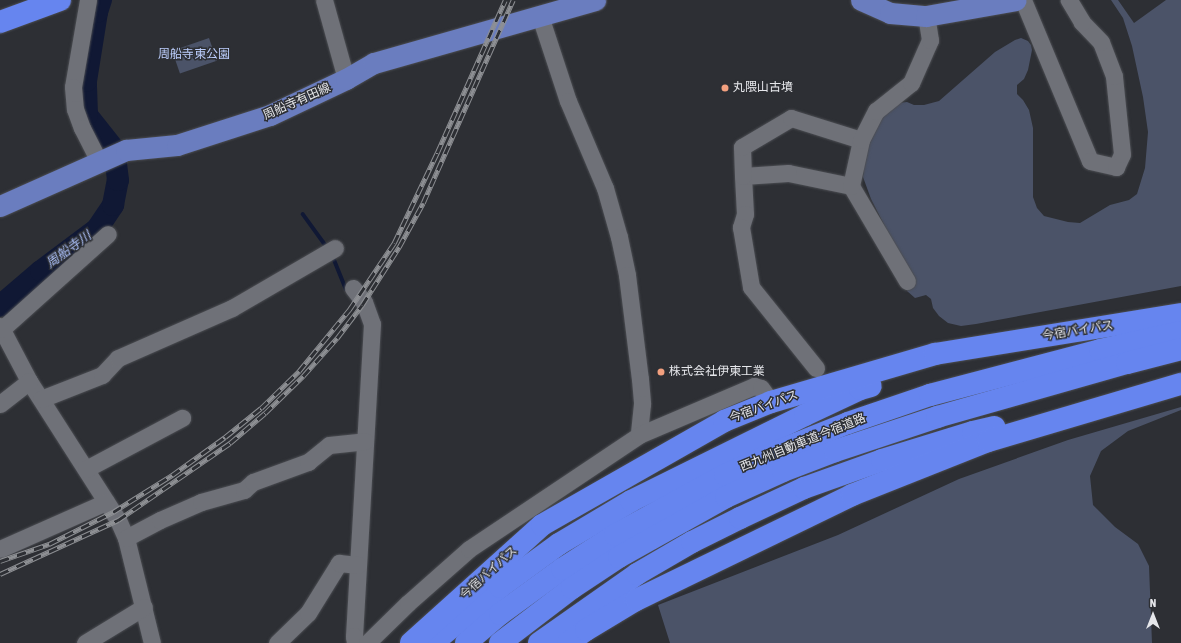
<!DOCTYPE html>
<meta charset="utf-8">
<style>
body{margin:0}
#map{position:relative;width:1181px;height:643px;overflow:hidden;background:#2d2f34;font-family:"Asap Condensed","Noto Sans JP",sans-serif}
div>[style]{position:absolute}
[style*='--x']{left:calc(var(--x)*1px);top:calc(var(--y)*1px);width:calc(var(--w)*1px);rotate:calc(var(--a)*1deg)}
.green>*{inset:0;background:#4b5368;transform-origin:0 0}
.stream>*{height:3.5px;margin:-1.75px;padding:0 1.75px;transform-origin:1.75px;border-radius:1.75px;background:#101834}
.river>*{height:22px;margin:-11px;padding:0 11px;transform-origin:11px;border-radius:11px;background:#101834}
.roads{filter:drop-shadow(0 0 1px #4b4d52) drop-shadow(0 0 1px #4b4d52)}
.minor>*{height:17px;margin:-8.5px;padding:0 8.5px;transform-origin:8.5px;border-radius:8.5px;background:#6f7178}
.major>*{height:21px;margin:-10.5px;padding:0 10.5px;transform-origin:10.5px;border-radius:10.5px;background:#6a7dbf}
.highway>*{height:22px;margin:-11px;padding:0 11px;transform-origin:11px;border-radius:11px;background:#6685ef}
.rail>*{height:4.5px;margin-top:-2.25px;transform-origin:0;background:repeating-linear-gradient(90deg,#2d2f34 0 9px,#8d8f93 0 18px);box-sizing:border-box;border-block:1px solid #8d8f93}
.dots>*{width:11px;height:11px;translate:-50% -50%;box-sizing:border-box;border:2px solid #2d2f34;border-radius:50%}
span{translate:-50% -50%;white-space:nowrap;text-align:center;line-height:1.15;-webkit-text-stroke:3px #2d2f34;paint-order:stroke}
.park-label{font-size:12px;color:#bdcffe}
.poi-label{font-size:12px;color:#e6e7eb}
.left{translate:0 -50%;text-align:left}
.street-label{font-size:12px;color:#e6e7eb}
.water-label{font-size:13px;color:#acc1fb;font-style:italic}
.north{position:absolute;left:1133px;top:595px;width:40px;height:40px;-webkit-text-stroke:3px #2d2f34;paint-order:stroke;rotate:0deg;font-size:11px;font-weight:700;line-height:16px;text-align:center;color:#e6e7eb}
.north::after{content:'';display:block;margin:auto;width:14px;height:18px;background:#e6e7eb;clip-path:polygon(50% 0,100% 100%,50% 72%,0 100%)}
</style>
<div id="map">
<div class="green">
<i style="clip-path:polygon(1111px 0,1118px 0,1134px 23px,1166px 0,1181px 0,1181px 286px,976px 324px,961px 326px,948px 323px,939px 316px,933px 308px,931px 299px,926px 295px,915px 298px,907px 291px,900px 256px,871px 199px,863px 177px,866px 148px,882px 117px,898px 103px,907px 102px,914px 105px,924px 105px,939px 101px,995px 52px,1015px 40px,1021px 38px,1028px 41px,1031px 45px,1032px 50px,1028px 70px,1024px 79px,1017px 85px,1017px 94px,1023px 100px,1029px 110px,1033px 128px,1033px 197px,1037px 208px,1044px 216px,1068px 222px,1080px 223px,1110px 205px,1129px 200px,1137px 194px,1145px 168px,1148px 132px,1143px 97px,1132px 46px,1123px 18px)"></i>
<i style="left:209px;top:38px;width:24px;height:39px;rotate:71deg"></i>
<i style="clip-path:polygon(1181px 407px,1181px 410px,1128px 431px,1101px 451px,1090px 476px,1093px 505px,1115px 527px,1138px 544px,1149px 566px,1152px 643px,670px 643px,658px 605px,838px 535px,959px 479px,1068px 440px)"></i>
</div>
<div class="stream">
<i style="--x:303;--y:214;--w:41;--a:54"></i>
<i style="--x:332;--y:254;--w:38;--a:68"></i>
</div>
<div class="river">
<i style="--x:0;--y:306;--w:54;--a:-40.5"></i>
<i style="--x:41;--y:271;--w:70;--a:-36.9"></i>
<i style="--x:97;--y:229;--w:29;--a:-56"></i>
<i style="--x:113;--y:205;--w:25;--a:-79"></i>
<i style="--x:118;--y:180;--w:31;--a:-97"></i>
<i style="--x:114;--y:149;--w:43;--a:-128.5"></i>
<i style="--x:87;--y:115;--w:34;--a:-92"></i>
<i style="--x:86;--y:81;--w:70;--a:-80.9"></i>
<i style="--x:97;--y:12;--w:13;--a:-72"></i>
</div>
<div class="roads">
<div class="minor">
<i style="--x:88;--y:0;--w:88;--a:99.8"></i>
<i style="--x:73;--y:87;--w:22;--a:85"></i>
<i style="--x:75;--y:109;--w:20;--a:70"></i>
<i style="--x:82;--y:128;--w:38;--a:63"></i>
<i style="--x:324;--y:0;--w:82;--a:74.4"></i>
<i style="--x:1023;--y:0;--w:174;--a:67.4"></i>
<i style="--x:1090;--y:161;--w:27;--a:13"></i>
<i style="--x:1116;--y:167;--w:14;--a:-65"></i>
<i style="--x:1122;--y:154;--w:78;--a:-95.9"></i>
<i style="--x:1114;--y:76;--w:36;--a:-111"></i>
<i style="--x:1101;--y:42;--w:28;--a:-134"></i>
<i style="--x:1082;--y:22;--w:26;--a:-121"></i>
<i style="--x:540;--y:16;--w:89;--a:71.8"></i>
<i style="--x:568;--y:101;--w:95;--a:67"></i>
<i style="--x:605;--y:188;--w:51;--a:74.1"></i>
<i style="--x:619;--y:237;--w:39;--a:78"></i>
<i style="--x:627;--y:275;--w:105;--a:82.9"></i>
<i style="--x:640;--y:379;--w:25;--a:85"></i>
<i style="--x:642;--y:404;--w:31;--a:96"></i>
<i style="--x:743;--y:176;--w:38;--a:87"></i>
<i style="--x:745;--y:214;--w:14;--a:107"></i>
<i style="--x:741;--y:227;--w:61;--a:80.5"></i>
<i style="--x:751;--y:287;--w:104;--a:51.3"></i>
<i style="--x:851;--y:186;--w:64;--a:-168.3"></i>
<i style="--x:788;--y:173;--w:45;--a:176.2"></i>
<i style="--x:743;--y:176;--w:29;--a:-92"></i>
<i style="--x:742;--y:147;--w:57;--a:-30.6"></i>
<i style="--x:791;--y:118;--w:73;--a:17.4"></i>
<i style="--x:907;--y:281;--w:110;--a:-120.5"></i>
<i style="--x:851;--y:186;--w:47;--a:-77.7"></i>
<i style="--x:861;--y:140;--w:33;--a:-63"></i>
<i style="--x:876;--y:111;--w:45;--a:-38.7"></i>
<i style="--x:911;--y:83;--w:47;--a:-66.2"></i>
<i style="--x:930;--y:40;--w:24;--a:-99"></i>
<i style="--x:353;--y:288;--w:18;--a:52"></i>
<i style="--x:364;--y:302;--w:23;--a:70"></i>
<i style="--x:372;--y:324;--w:313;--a:93.3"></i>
<i style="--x:354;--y:636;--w:7;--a:82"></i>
<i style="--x:0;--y:326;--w:62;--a:62.2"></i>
<i style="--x:29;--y:381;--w:165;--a:57.4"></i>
<i style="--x:118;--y:520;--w:20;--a:66"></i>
<i style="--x:126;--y:538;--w:108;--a:76.1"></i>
<i style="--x:2;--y:329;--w:142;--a:-41.9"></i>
<i style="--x:41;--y:399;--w:66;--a:-21.5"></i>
<i style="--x:102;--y:375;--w:23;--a:-47"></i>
<i style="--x:118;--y:358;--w:124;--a:-23.7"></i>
<i style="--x:232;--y:308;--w:119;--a:-30.2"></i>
<i style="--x:0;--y:404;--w:37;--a:-38"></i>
<i style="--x:86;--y:469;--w:109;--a:-28"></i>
<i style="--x:126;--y:538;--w:38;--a:-28"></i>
<i style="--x:160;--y:520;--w:45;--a:-23.7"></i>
<i style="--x:201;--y:502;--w:45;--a:-15.6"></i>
<i style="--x:244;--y:490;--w:12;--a:-42"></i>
<i style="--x:253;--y:482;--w:59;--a:-20"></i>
<i style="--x:308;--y:462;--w:27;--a:-39"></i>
<i style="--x:329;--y:445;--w:36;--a:-6"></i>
<i style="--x:0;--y:549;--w:116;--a:-23.9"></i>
<i style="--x:85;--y:643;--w:69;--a:-31.4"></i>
<i style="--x:277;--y:643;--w:43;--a:-44.1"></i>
<i style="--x:308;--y:613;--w:59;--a:-58.2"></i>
<i style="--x:339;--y:563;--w:19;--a:6"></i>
<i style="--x:367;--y:643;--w:57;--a:-44.3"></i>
<i style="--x:408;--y:603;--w:81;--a:-41.5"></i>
<i style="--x:469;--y:549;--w:205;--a:-33.8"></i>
<i style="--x:639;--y:435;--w:125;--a:-23.1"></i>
<i style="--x:754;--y:386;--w:7;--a:16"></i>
<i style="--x:761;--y:388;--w:17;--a:54"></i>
</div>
<div class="major">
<i style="--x:861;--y:0;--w:32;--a:24"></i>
<i style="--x:890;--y:13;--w:36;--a:5"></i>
<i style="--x:926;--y:16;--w:91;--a:-10.1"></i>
<i style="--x:0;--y:206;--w:138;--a:-24"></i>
<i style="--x:126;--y:150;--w:51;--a:-5.6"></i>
<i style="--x:177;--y:145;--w:98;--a:-17.9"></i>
<i style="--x:270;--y:115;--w:84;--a:-25.3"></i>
<i style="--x:346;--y:79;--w:32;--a:-30"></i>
<i style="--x:374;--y:63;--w:230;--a:-15.9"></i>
</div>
<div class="highway">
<i style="--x:0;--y:22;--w:64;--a:-20.1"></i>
<i style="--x:435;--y:641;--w:85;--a:-39.7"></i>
<i style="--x:500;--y:587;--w:73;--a:-36.1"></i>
<i style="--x:559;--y:544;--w:84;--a:-30.8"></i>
<i style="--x:631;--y:501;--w:194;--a:-26.3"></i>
<i style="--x:805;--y:415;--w:61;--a:-25.3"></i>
<i style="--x:860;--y:389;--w:11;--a:-15"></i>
<i style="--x:411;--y:643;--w:176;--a:-42"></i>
<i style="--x:542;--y:525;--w:210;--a:-29.7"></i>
<i style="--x:724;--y:421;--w:51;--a:-22"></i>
<i style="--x:771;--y:402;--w:171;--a:-16.3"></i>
<i style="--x:935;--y:354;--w:249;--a:-9.2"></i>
<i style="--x:466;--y:643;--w:45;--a:-40.5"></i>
<i style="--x:500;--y:614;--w:77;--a:-36"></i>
<i style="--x:562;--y:569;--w:63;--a:-32.7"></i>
<i style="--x:615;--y:535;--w:125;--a:-28.6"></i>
<i style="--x:725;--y:475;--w:58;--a:-24.4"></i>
<i style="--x:778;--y:451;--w:75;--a:-21.8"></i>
<i style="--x:848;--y:423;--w:87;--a:-18.9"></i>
<i style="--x:930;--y:395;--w:176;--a:-14.8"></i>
<i style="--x:1100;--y:350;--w:83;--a:-12.5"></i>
<i style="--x:500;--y:643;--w:91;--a:-37.4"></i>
<i style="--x:572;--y:588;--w:56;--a:-33.4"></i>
<i style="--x:619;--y:557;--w:123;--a:-29.3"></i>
<i style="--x:726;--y:497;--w:63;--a:-24.5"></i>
<i style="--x:783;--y:471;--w:56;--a:-21"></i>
<i style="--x:835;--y:451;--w:108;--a:-18.4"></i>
<i style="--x:937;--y:417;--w:198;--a:-15.9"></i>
<i style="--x:1127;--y:363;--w:56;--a:-14.5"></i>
<i style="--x:539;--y:643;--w:120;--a:-35.1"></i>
<i style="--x:637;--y:574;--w:64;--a:-30.2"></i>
<i style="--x:692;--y:542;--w:54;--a:-26.6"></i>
<i style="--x:740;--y:518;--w:71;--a:-25.1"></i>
<i style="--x:804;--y:488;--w:83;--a:-19.7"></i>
<i style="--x:882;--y:460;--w:95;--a:-17.1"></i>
<i style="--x:973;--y:432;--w:22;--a:-13"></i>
<i style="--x:568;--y:643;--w:22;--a:-36"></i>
<i style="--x:586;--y:630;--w:58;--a:-31"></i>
<i style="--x:636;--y:600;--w:240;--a:-25.9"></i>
<i style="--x:852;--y:495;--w:146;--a:-21.7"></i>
<i style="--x:988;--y:441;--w:201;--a:-16.5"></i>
</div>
</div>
<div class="rail">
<i style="--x:0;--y:561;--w:52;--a:-19.1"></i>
<i style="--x:49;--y:544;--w:72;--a:-26.6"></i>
<i style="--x:113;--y:512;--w:70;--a:-32.1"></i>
<i style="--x:172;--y:475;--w:65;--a:-35.6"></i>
<i style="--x:225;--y:437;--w:46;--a:-38.9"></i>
<i style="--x:261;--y:408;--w:53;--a:-44.2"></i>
<i style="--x:299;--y:371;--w:79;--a:-50.7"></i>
<i style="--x:349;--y:310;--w:81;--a:-56.1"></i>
<i style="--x:394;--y:243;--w:100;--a:-64.5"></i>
<i style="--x:437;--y:153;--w:167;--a:-66"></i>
<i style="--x:0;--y:574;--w:130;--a:-24.6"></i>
<i style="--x:118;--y:520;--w:136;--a:-34.5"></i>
<i style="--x:230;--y:443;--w:46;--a:-40.6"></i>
<i style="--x:265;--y:413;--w:53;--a:-44.2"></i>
<i style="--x:303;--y:376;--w:51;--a:-48.2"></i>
<i style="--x:337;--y:338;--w:41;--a:-52.9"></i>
<i style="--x:362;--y:305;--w:69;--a:-57.5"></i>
<i style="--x:399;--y:247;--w:50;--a:-61.4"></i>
<i style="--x:423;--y:203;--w:222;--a:-66.1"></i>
</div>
<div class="dots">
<i style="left:725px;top:88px;background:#f2a07f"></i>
<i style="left:661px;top:372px;background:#f2a07f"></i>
</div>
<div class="park-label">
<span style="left:194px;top:55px">周船寺東公園</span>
</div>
<div class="poi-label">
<span class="left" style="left:733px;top:88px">丸隈山古墳</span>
<span class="left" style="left:669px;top:372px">株式会社伊東工業</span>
</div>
<div class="street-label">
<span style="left:297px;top:102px;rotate:-24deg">周船寺有田線</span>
<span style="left:1078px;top:331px;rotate:-9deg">今宿バイパス</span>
<span style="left:764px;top:407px;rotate:-20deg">今宿バイパス</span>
<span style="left:803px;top:443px;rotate:-22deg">西九州自動車道;今宿道路</span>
<span style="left:489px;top:573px;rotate:-42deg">今宿バイパス</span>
</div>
<div class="water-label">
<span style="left:69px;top:250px;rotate:-36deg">周船寺川</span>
</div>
<div class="north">N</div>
</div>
